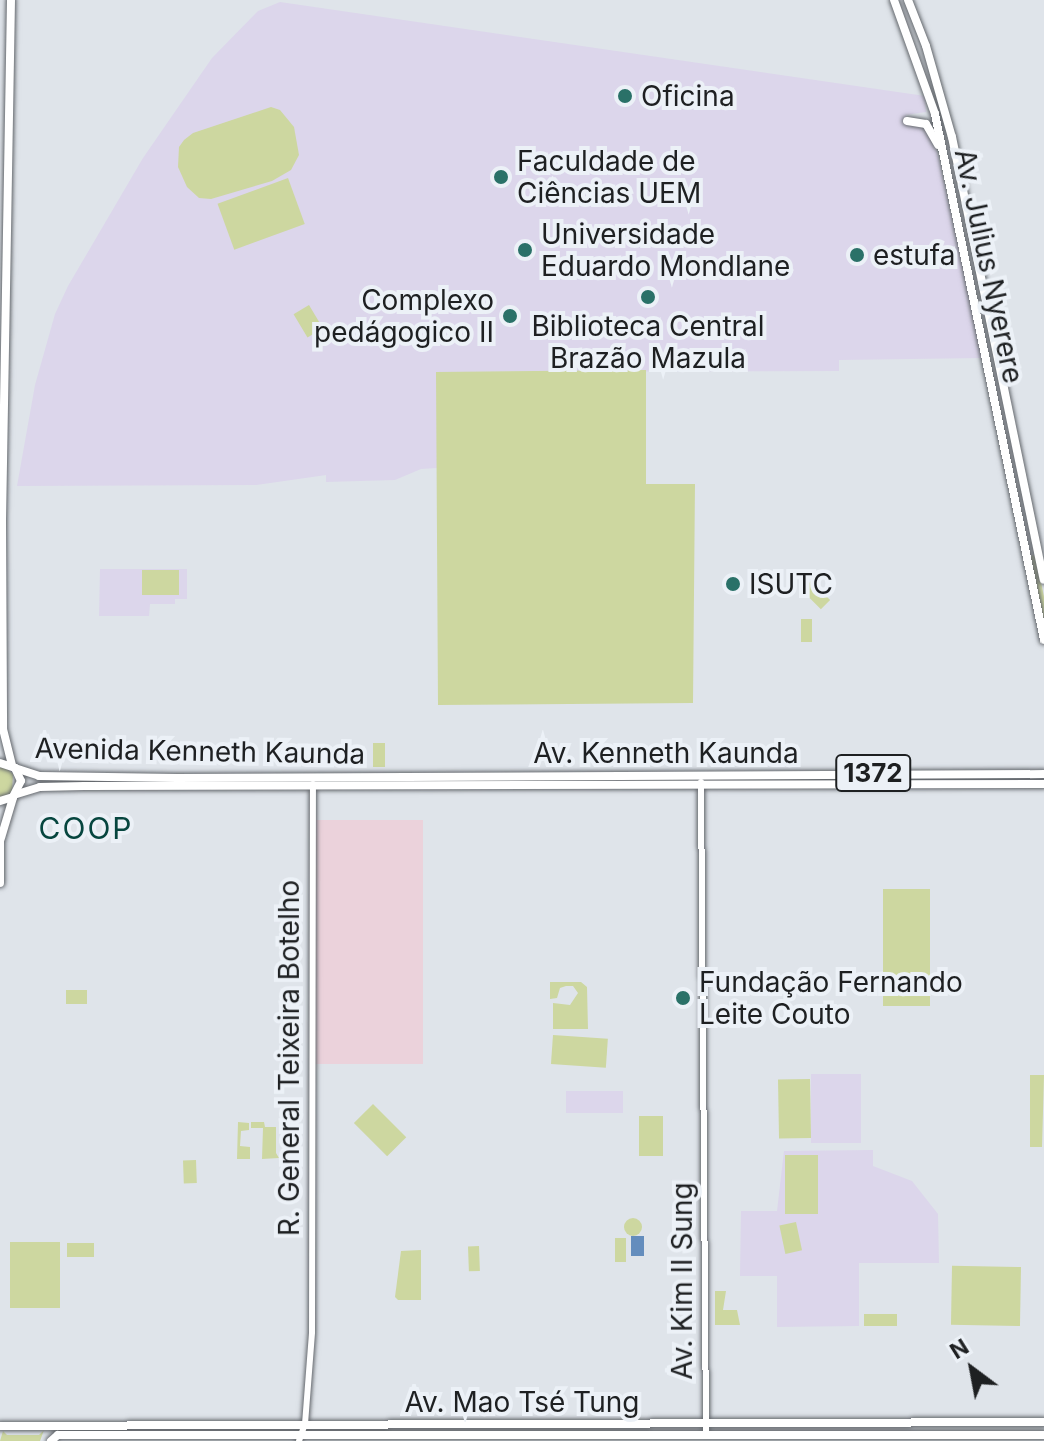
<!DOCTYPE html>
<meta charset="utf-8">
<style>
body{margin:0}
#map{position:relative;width:1044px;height:1441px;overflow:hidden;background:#dfe4ea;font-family:Inter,sans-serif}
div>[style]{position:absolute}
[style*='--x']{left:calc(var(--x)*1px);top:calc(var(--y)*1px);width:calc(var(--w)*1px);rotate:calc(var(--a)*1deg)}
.education>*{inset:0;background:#dcd6eb;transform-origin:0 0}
.medical>*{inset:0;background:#ebd2db;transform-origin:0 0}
.green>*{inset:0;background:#cdd7a0;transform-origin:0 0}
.round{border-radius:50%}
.water>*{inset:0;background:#648dbd;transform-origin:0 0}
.roads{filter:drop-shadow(0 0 2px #64686d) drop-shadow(0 0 2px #64686d)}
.minor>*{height:6px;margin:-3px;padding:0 3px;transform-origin:3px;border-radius:3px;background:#fff}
.major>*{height:8px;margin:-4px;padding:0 4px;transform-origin:4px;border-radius:4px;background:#fff}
.dots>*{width:22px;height:22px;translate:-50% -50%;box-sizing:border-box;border:4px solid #ecf1f7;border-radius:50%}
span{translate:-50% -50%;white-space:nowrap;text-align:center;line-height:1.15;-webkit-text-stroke:8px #ecf1f7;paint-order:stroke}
.shield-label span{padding:2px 6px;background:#ecf1f7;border:2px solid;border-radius:6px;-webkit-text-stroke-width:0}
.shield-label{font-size:26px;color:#1e2022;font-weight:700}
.poi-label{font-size:28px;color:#1e2022}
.left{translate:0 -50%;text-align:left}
.right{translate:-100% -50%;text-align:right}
.street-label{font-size:28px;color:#1e2022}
.neighbourhood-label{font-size:30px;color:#07463f;letter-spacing:2px}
.north{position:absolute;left:932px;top:1329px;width:80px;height:80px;-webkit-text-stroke:6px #ecf1f7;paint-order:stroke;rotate:328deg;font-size:22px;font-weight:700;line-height:32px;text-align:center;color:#1e2022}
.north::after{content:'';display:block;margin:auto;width:28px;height:36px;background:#1e2022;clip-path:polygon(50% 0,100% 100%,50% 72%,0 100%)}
</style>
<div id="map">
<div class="education">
<i style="clip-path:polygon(280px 2px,925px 96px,926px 112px,906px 115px,907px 125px,922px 126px,929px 132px,938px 155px,983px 358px,839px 360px,839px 371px,437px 372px,437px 468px,421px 469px,395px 480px,326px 482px,326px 475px,256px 485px,17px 486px,35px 385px,55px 314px,68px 286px,143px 158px,212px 58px,258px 11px)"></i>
<i style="clip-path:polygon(100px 569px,187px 569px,187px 599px,175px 599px,175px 604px,150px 604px,149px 616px,99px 616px)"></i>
<i style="left:811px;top:1074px;width:50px;height:69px"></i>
<i style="left:566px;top:1091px;width:57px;height:22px"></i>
<i style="clip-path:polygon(873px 1150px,873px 1166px,912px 1181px,938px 1214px,939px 1263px,859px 1263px,859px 1326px,777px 1327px,777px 1276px,740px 1276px,741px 1211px,777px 1211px,784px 1151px)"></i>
</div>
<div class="medical">
<i style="left:423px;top:820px;width:244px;height:109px;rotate:90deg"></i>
</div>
<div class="green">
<i style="clip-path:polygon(271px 107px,280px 110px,294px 127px,299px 155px,291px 170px,272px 181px,211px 199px,199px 198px,187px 187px,178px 167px,179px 147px,184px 140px,193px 133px)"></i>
<i style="left:288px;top:178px;width:49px;height:75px;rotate:70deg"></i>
<i style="left:309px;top:305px;width:27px;height:18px;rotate:59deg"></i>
<i style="clip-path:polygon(646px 370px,646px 484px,695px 484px,693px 703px,438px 705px,436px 372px)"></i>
<i style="clip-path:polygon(1033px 555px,1036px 557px,1044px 597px,1044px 627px,1029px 558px)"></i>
<i style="left:142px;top:570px;width:37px;height:25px"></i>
<i style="left:811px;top:581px;width:27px;height:13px;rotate:45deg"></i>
<i style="left:801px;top:619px;width:11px;height:23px"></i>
<i style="left:373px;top:743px;width:12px;height:24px"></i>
<i style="clip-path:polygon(0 762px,13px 774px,12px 794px,0 803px)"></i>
<i style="left:883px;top:889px;width:47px;height:117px"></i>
<i style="clip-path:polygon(550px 982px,581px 982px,587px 987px,588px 1029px,553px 1029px,553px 1003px,570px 1005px,578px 993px,573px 986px,566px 986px,560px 988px,557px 998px,550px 999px)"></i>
<i style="left:66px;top:990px;width:21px;height:14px"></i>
<i style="left:553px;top:1035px;width:55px;height:29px;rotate:4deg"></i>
<i style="clip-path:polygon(1030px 1075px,1044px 1075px,1042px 1147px,1030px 1147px)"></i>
<i style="left:810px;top:1079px;width:59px;height:32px;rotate:89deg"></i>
<i style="left:373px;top:1104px;width:47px;height:27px;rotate:45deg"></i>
<i style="left:639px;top:1116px;width:24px;height:40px"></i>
<i style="clip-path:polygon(238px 1122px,249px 1123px,249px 1130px,241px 1131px,240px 1146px,250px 1147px,250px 1159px,237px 1159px)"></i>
<i style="clip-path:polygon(251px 1122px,264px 1122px,265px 1127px,276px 1127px,276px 1153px,279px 1158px,262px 1159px,263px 1128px,251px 1128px)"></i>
<i style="left:785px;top:1155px;width:33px;height:59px"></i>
<i style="left:196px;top:1160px;width:23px;height:13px;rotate:88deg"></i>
<i class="round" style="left:624px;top:1218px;width:18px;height:18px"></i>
<i style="left:796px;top:1222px;width:29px;height:17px;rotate:78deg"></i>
<i style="left:615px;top:1238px;width:11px;height:24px"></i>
<i style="left:10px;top:1242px;width:50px;height:66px"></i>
<i style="left:67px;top:1243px;width:27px;height:14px"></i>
<i style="left:479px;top:1246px;width:25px;height:11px;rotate:88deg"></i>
<i style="clip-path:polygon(421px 1250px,421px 1300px,398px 1300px,395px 1297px,401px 1251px)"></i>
<i style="left:1021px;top:1267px;width:59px;height:69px;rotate:91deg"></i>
<i style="clip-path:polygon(715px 1291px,726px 1291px,723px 1310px,737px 1310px,740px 1325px,715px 1325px)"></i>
<i style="left:864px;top:1314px;width:33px;height:12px"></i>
<i style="clip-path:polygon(44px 1430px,40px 1441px,0 1441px,3px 1431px,7px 1435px,39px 1435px)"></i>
</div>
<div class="water">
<i style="left:631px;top:1236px;width:13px;height:20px"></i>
</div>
<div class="roads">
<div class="minor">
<i style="--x:701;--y:782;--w:653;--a:89.56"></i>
<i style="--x:299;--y:1441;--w:18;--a:-71"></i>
<i style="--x:305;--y:1424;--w:92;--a:-85.6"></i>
<i style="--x:312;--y:1332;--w:548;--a:-89.9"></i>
</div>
<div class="major">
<i style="--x:11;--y:0;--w:522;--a:90.99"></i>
<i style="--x:2;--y:522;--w:207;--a:89.7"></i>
<i style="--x:3;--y:729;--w:38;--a:76"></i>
<i style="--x:894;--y:0;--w:121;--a:70.2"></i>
<i style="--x:935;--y:114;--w:537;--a:78.29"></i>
<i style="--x:908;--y:0;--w:49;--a:68.6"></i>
<i style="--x:926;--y:46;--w:95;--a:74.1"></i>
<i style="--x:952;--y:137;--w:452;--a:78.3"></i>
<i style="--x:907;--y:121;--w:19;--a:9"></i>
<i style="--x:926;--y:124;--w:24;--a:60"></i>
<i style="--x:0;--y:763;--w:16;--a:18"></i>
<i style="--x:15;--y:768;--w:14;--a:65"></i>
<i style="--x:21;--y:781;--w:18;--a:117"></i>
<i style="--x:13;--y:797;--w:14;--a:163"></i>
<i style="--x:15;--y:768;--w:25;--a:18"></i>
<i style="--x:39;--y:776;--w:138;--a:0.8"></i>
<i style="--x:177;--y:778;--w:867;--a:-0.26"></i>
<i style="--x:17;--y:794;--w:24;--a:-17"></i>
<i style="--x:40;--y:787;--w:44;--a:-1.3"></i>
<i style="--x:84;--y:786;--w:960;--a:-0.12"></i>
<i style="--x:0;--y:836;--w:47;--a:90"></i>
<i style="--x:1;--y:838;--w:42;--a:-73.3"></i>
<i style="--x:0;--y:1426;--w:1044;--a:-0.22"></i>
<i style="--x:51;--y:1441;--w:9;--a:-41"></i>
<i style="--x:58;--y:1435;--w:986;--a:0"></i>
</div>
</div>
<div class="dots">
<i style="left:625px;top:96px;background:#2a7168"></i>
<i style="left:501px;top:177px;background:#2a7168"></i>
<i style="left:525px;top:250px;background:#2a7168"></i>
<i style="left:857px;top:255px;background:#2a7168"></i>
<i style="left:648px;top:297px;background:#2a7168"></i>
<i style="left:510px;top:316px;background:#2a7168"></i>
<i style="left:733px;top:584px;background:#2a7168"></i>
<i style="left:683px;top:998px;background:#2a7168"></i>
</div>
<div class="shield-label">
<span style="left:873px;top:773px">1372</span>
</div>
<div class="poi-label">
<span class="left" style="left:641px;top:96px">Oficina</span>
<span class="left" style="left:517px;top:177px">Faculdade de<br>Ciências UEM</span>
<span class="left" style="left:541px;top:250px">Universidade<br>Eduardo Mondlane</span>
<span class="left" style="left:873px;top:255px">estufa</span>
<span class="right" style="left:494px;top:316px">Complexo<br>pedágogico II</span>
<span style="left:648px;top:342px">Biblioteca Central<br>Brazão Mazula</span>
<span class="left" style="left:749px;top:584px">ISUTC</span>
<span class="left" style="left:699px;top:998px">Fundação Fernando<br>Leite Couto</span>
</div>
<div class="street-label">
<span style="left:989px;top:266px;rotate:78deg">Av. Julius Nyerere</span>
<span style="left:200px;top:751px;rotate:1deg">Avenida Kenneth Kaunda</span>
<span style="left:666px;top:753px">Av. Kenneth Kaunda</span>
<span style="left:289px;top:1058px;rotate:-90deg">R. General Teixeira Botelho</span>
<span style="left:682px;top:1281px;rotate:-90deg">Av. Kim II Sung</span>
<span style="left:522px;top:1402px">Av. Mao Tsé Tung</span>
</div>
<div class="neighbourhood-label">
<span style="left:86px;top:828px">COOP</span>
</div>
<div class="north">N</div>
</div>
